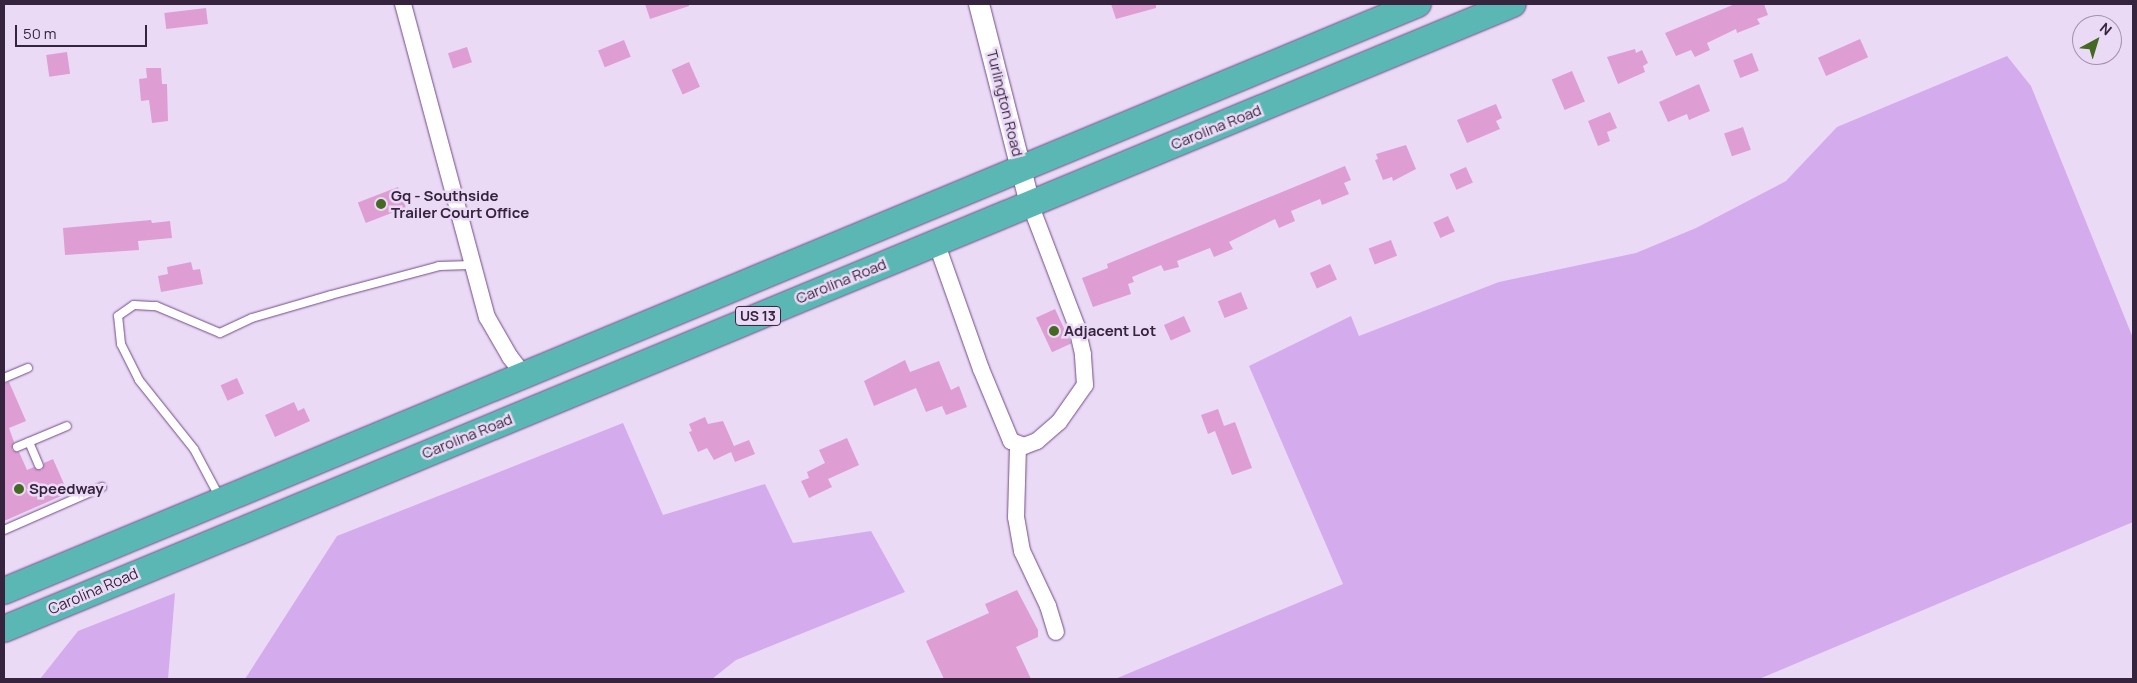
<!DOCTYPE html>
<style>
body{margin:0}
#map{position:relative;width:2137px;height:683px;overflow:hidden;background:#ebdaf6;font-family:Manrope,sans-serif}
div>[style]{position:absolute}
[style*='--x']{left:calc(var(--x)*1px);top:calc(var(--y)*1px);width:calc(var(--w)*1px);rotate:calc(var(--a)*1deg)}
.green>*{inset:0;background:#d4abec}
.building>*{inset:0;background:#de9dd3;transform-origin:0 0}
.roads{filter:drop-shadow(0 0 1px #724a88) drop-shadow(0 0 1px #724a88)}
.service>*{height:8px;margin:-4px;padding:0 4px;transform-origin:4px;border-radius:4px;background:#fff}
.minor>*{height:16px;margin:-8px;padding:0 8px;transform-origin:8px;border-radius:8px;background:#fff}
.tertiary>*{height:20px;margin:-10px;padding:0 10px;transform-origin:10px;border-radius:10px;background:#fff}
.trunk>*{height:26px;margin:-13px;padding:0 13px;transform-origin:13px;border-radius:13px;background:#5ab7b4}
.dots>*{width:14px;height:14px;translate:-50% -50%;box-sizing:border-box;border:2px solid #ebdaf6;border-radius:50%}
span{translate:-50% -50%;white-space:nowrap;text-align:center;line-height:1.15;-webkit-text-stroke:5px #ebdaf6;paint-order:stroke}
.shield-label span{padding:1px 4px;background:#ebdaf6;border:1px solid;border-radius:4px;-webkit-text-stroke-width:0}
.shield-label{font-size:14px;color:#36243f;font-weight:700}
.street-label{font-size:15px;color:#36243f}
.poi-label{font-size:15px;color:#36243f;font-weight:700}
.left{translate:0 -50%;text-align:left}
.frame{position:absolute;inset:0;border:5px solid #36243f;pointer-events:none}
.north{position:absolute;left:2072px;top:15px;width:50px;height:50px;box-sizing:border-box;background:#ebdaf6;border:1px solid #a391ad;border-radius:50%;rotate:39deg;font-size:14px;font-weight:700;line-height:20px;text-align:center;color:#36243f}
.north::after{content:'';display:block;margin:auto;width:18px;height:22px;background:#446922;clip-path:polygon(50% 0,100% 100%,50% 72%,0 100%)}
.scale{position:absolute;left:15px;top:25px;width:132px;height:22px;box-sizing:border-box;border:2px solid #36243f;border-top:0;padding-left:6px;font-size:15px;line-height:18px;white-space:nowrap;color:#36243f;-webkit-text-stroke:4px #ebdaf6;paint-order:stroke}
</style>
<div id="map">
<div class="green">
<i style="clip-path:polygon(2007px 56px,2031px 86px,2133px 338px,2133px 522px,1759px 679px,1115px 679px,1343px 584px,1249px 366px,1351px 316px,1359px 336px,1499px 282px,1636px 253px,1696px 228px,1786px 181px,1837px 127px)"></i>
<i style="clip-path:polygon(623px 423px,663px 515px,765px 484px,793px 543px,871px 531px,905px 592px,736px 660px,712px 679px,245px 679px,337px 536px)"></i>
<i style="clip-path:polygon(175px 593px,168px 679px,40px 679px,78px 631px)"></i>
</div>
<div class="building">
<i style="clip-path:polygon(645px 4px,689px 4px,689px 6px,650px 19px)"></i>
<i style="clip-path:polygon(1111px 4px,1156px 4px,1156px 8px,1116px 19px)"></i>
<i style="clip-path:polygon(1735px 4px,1764px 4px,1768px 15px,1757px 19px,1760px 24px,1737px 33px,1736px 29px,1707px 43px,1710px 50px,1695px 57px,1691px 50px,1676px 56px,1665px 33px)"></i>
<i style="left:206px;top:8px;width:16px;height:42px;rotate:83deg"></i>
<i style="left:1860px;top:39px;width:20px;height:46px;rotate:66deg"></i>
<i style="left:624px;top:40px;width:18px;height:28px;rotate:68deg"></i>
<i style="left:467px;top:47px;width:16px;height:20px;rotate:72deg"></i>
<i style="clip-path:polygon(1635px 49px,1636px 53px,1642px 50px,1648px 63px,1643px 66px,1645px 72px,1618px 84px,1607px 57px)"></i>
<i style="left:67px;top:52px;width:22px;height:21px;rotate:82deg"></i>
<i style="left:1752px;top:53px;width:19px;height:20px;rotate:69deg"></i>
<i style="left:689px;top:62px;width:27px;height:19px;rotate:66deg"></i>
<i style="clip-path:polygon(146px 68px,161px 68px,162px 84px,167px 84px,168px 121px,152px 123px,149px 100px,141px 101px,139px 79px,147px 78px)"></i>
<i style="left:1572px;top:71px;width:33px;height:22px;rotate:67deg"></i>
<i style="clip-path:polygon(1699px 84px,1710px 111px,1689px 120px,1687px 114px,1668px 122px,1659px 102px)"></i>
<i style="clip-path:polygon(1496px 104px,1502px 118px,1496px 121px,1500px 129px,1467px 143px,1457px 120px)"></i>
<i style="clip-path:polygon(1610px 112px,1617px 128px,1607px 132px,1610px 141px,1598px 146px,1588px 121px)"></i>
<i style="left:1743px;top:127px;width:24px;height:20px;rotate:71deg"></i>
<i style="clip-path:polygon(1406px 145px,1416px 169px,1393px 181px,1392px 177px,1383px 180px,1375px 160px,1378px 159px,1376px 154px)"></i>
<i style="clip-path:polygon(1345px 166px,1351px 180px,1344px 183px,1349px 194px,1322px 205px,1320px 199px,1291px 211px,1295px 221px,1279px 228px,1275px 219px,1229px 242px,1233px 249px,1214px 257px,1210px 248px,1177px 261px,1179px 267px,1164px 271px,1161px 265px,1132px 277px,1134px 282px,1128px 284px,1131px 294px,1093px 307px,1082px 278px,1108px 268px,1107px 264px)"></i>
<i style="left:1466px;top:167px;width:17px;height:18px;rotate:66deg"></i>
<i style="left:398px;top:187px;width:22px;height:43px;rotate:69deg"></i>
<i style="left:1448px;top:216px;width:17px;height:16px;rotate:66deg"></i>
<i style="clip-path:polygon(151px 220px,152px 223px,170px 221px,172px 238px,138px 241px,139px 250px,65px 255px,63px 228px)"></i>
<i style="left:1391px;top:240px;width:17px;height:24px;rotate:69deg"></i>
<i style="clip-path:polygon(191px 262px,193px 270px,200px 269px,203px 284px,161px 292px,158px 276px,168px 274px,167px 267px)"></i>
<i style="left:1330px;top:264px;width:17px;height:22px;rotate:66deg"></i>
<i style="left:1241px;top:292px;width:18px;height:25px;rotate:68deg"></i>
<i style="left:1055px;top:309px;width:38px;height:21px;rotate:65deg"></i>
<i style="left:1184px;top:316px;width:17px;height:22px;rotate:66deg"></i>
<i style="clip-path:polygon(905px 360px,910px 372px,939px 361px,951px 390px,959px 386px,967px 407px,946px 415px,942px 406px,926px 412px,916px 388px,874px 406px,864px 381px)"></i>
<i style="left:237px;top:378px;width:17px;height:18px;rotate:66deg"></i>
<i style="clip-path:polygon(9px 382px,26px 421px,9px 428px,14px 442px,12px 450px,19px 452px,27px 470px,34px 467px,42px 470px,44px 463px,53px 459px,68px 493px,4px 521px,4px 384px)"></i>
<i style="clip-path:polygon(294px 402px,298px 411px,304px 408px,310px 421px,275px 437px,265px 415px)"></i>
<i style="clip-path:polygon(1218px 409px,1224px 426px,1235px 422px,1252px 468px,1232px 475px,1215px 431px,1208px 434px,1201px 415px)"></i>
<i style="clip-path:polygon(705px 417px,708px 424px,723px 421px,734px 446px,749px 440px,755px 454px,735px 462px,731px 452px,714px 460px,707px 448px,698px 452px,689px 432px,692px 431px,689px 424px)"></i>
<i style="clip-path:polygon(847px 438px,859px 465px,828px 479px,832px 487px,809px 498px,801px 481px,809px 478px,807px 472px,825px 463px,819px 450px)"></i>
<i style="clip-path:polygon(1017px 590px,1038px 630px,1038px 637px,1016px 647px,1031px 679px,944px 679px,926px 641px,989px 613px,985px 604px)"></i>
</div>
<div class="roads">
<div class="service">
<i style="--x:4;--y:378;--w:26;--a:-23"></i>
<i style="--x:29;--y:442;--w:25;--a:67"></i>
<i style="--x:17;--y:447;--w:54;--a:-22.8"></i>
<i style="--x:220;--y:498;--w:55;--a:-118"></i>
<i style="--x:194;--y:449;--w:88;--a:-128.6"></i>
<i style="--x:139;--y:380;--w:40;--a:-116.6"></i>
<i style="--x:121;--y:344;--w:28;--a:-96"></i>
<i style="--x:118;--y:316;--w:19;--a:-35"></i>
<i style="--x:134;--y:305;--w:22;--a:3"></i>
<i style="--x:156;--y:306;--w:69;--a:22.9"></i>
<i style="--x:220;--y:333;--w:35;--a:-25"></i>
<i style="--x:252;--y:318;--w:82;--a:-16.2"></i>
<i style="--x:331;--y:295;--w:112;--a:-15"></i>
<i style="--x:439;--y:266;--w:32;--a:-2"></i>
<i style="--x:4;--y:530;--w:107;--a:-23.7"></i>
</div>
<div class="minor">
<i style="--x:403;--y:4;--w:324;--a:75"></i>
<i style="--x:487;--y:317;--w:46;--a:60.1"></i>
<i style="--x:510;--y:357;--w:23;--a:52"></i>
<i style="--x:936;--y:242;--w:135;--a:70.5"></i>
<i style="--x:981;--y:369;--w:78;--a:67.4"></i>
<i style="--x:1011;--y:441;--w:14;--a:21"></i>
<i style="--x:1024;--y:446;--w:14;--a:-21"></i>
<i style="--x:1037;--y:441;--w:29;--a:-41"></i>
<i style="--x:1059;--y:422;--w:45;--a:-54.9"></i>
<i style="--x:1085;--y:385;--w:31;--a:-94"></i>
<i style="--x:1083;--y:354;--w:28;--a:-103"></i>
<i style="--x:1077;--y:327;--w:132;--a:-110.9"></i>
<i style="--x:1018;--y:446;--w:71;--a:91.6"></i>
<i style="--x:1016;--y:517;--w:35;--a:80"></i>
<i style="--x:1022;--y:551;--w:61;--a:64.7"></i>
<i style="--x:1048;--y:606;--w:27;--a:73"></i>
</div>
<div class="tertiary">
<i style="--x:979;--y:4;--w:206;--a:75.7"></i>
</div>
<div class="trunk">
<i style="--x:4;--y:591;--w:1531;--a:-22.55"></i>
<i style="--x:4;--y:629;--w:1633;--a:-22.5"></i>
</div>
</div>
<div class="dots">
<i style="left:381px;top:204px;background:#446922"></i>
<i style="left:1054px;top:331px;background:#446922"></i>
<i style="left:19px;top:489px;background:#446922"></i>
</div>
<div class="shield-label">
<span style="left:758px;top:316px">US 13</span>
</div>
<div class="street-label">
<span style="left:1005px;top:103px;rotate:76deg">Turlington Road</span>
<span style="left:1216px;top:127px;rotate:-22deg">Carolina Road</span>
<span style="left:841px;top:281px;rotate:-22deg">Carolina Road</span>
<span style="left:467px;top:436px;rotate:-22deg">Carolina Road</span>
<span style="left:93px;top:591px;rotate:-23deg">Carolina Road</span>
</div>
<div class="poi-label">
<span class="left" style="left:391px;top:204px">Gq - Southside<br>Trailer Court Office</span>
<span class="left" style="left:1064px;top:331px">Adjacent Lot</span>
<span class="left" style="left:29px;top:489px">Speedway</span>
</div>
<div class="frame"></div>
<div class="north">N</div>
<div class="scale">50 m</div>
</div>
